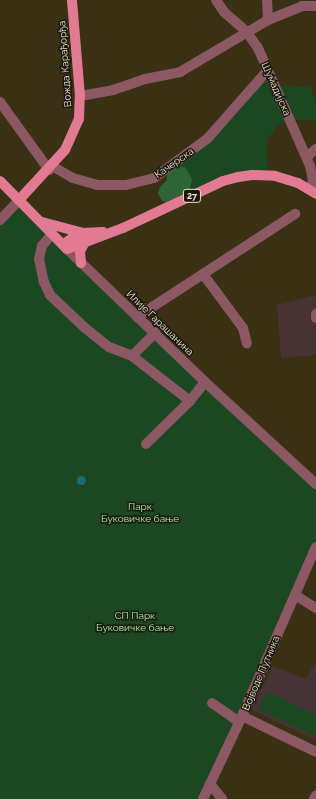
<!DOCTYPE html>
<meta charset="utf-8">
<style>
body{margin:0}
#map{position:relative;width:316px;height:799px;overflow:hidden;background:#3a3013;font-family:Raleway,sans-serif}
div>[style]{position:absolute}
[style*='--x']{left:calc(var(--x)*1px);top:calc(var(--y)*1px);width:calc(var(--w)*1px);rotate:calc(var(--a)*1deg)}
.commercial>*{inset:0;background:#473331}
.education>*{inset:0;background:#473336}
.green>*{inset:0;background:#1b4821}
.forest>*{inset:0;background:#2e6536}
.water>*{inset:0;background:#1c697b}
.round{border-radius:50%}
.minor>*{height:10px;margin:-5px;padding:0 5px;transform-origin:5px;border-radius:5px;background:#8c5863}
.major>*{height:10px;margin:-5px;padding:0 5px;transform-origin:5px;border-radius:5px;background:#e37a93}
span{translate:-50% -50%;white-space:nowrap;text-align:center;line-height:1.15;-webkit-text-stroke:3px #1d190c;paint-order:stroke}
.shield-label span{padding:1px 3px;background:#1d190c;border:1px solid;border-radius:3px;-webkit-text-stroke-width:0}
.shield-label{font-size:9px;color:#ebe6d5;font-weight:700}
.street-label{font-size:10px;color:#ebe6d5}
.park-label{font-size:10px;color:#a2f2a9}
</style>
<div id="map">
<div class="commercial">
<i style="clip-path:polygon(316px 295px,316px 355px,281px 358px,277px 305px)"></i>
</div>
<div class="education">
<i style="clip-path:polygon(316px 661px,316px 740px,254px 711px,253px 705px,273px 666px,306px 679px)"></i>
</div>
<div class="green">
<i style="clip-path:polygon(266px 80px,271px 82px,286px 122px,277px 127px,268px 138px,266px 145px,268px 170px,238px 172px,218px 178px,189px 191px,192px 181px,176px 165px,260px 83px)"></i>
<i style="clip-path:polygon(279px 86px,311px 87px,316px 103px,316px 123px,311px 120px,295px 120px)"></i>
<i style="clip-path:polygon(19px 200px,316px 484px,316px 546px,205px 799px,0 799px,0 220px)"></i>
<i style="clip-path:polygon(267px 691px,316px 715px,316px 737px,258px 709px)"></i>
</div>
<div class="forest">
<i style="clip-path:polygon(176px 165px,186px 168px,191px 177px,192px 181px,189px 191px,166px 202px,162px 201px,158px 193px,160px 187px,167px 180px,167px 172px)"></i>
</div>
<div class="water">
<i class="round" style="left:76.5px;top:475.5px;width:9px;height:9px"></i>
</div>
<div class="minor">
<i style="--x:216;--y:0;--w:14;--a:56"></i>
<i style="--x:224;--y:12;--w:29;--a:41"></i>
<i style="--x:246;--y:31;--w:21;--a:55"></i>
<i style="--x:258;--y:48;--w:129;--a:66.2"></i>
<i style="--x:310;--y:166;--w:14;--a:78"></i>
<i style="--x:313;--y:180;--w:10;--a:107"></i>
<i style="--x:267;--y:0;--w:20;--a:87"></i>
<i style="--x:80;--y:96;--w:34;--a:-10"></i>
<i style="--x:113;--y:90;--w:34;--a:-19"></i>
<i style="--x:145;--y:79;--w:36;--a:-11"></i>
<i style="--x:180;--y:72;--w:102;--a:-30.6"></i>
<i style="--x:268;--y:20;--w:37;--a:-22"></i>
<i style="--x:302;--y:6;--w:14;--a:0"></i>
<i style="--x:0;--y:102;--w:84;--a:54.2"></i>
<i style="--x:307;--y:157;--w:12;--a:-42"></i>
<i style="--x:52;--y:166;--w:24;--a:30"></i>
<i style="--x:73;--y:178;--w:25;--a:16"></i>
<i style="--x:97;--y:185;--w:29;--a:0"></i>
<i style="--x:126;--y:185;--w:29;--a:-14"></i>
<i style="--x:154;--y:178;--w:67;--a:-36.5"></i>
<i style="--x:208;--y:138;--w:89;--a:-48.6"></i>
<i style="--x:0;--y:220;--w:28;--a:-46"></i>
<i style="--x:52;--y:234;--w:16;--a:130"></i>
<i style="--x:42;--y:246;--w:13;--a:103"></i>
<i style="--x:39;--y:259;--w:24;--a:78"></i>
<i style="--x:44;--y:282;--w:14;--a:65"></i>
<i style="--x:50;--y:295;--w:47;--a:43.3"></i>
<i style="--x:84;--y:327;--w:32;--a:39"></i>
<i style="--x:109;--y:347;--w:25;--a:21"></i>
<i style="--x:132;--y:356;--w:73;--a:37.8"></i>
<i style="--x:67;--y:249;--w:192;--a:43.9"></i>
<i style="--x:205;--y:382;--w:151;--a:42.6"></i>
<i style="--x:203;--y:274;--w:67;--a:53.5"></i>
<i style="--x:243;--y:328;--w:16;--a:76"></i>
<i style="--x:316;--y:314;--w:4;--a:90"></i>
<i style="--x:137;--y:317;--w:189;--a:-33.1"></i>
<i style="--x:132;--y:356;--w:33;--a:-45"></i>
<i style="--x:146;--y:444;--w:62;--a:-44.3"></i>
<i style="--x:190;--y:401;--w:24;--a:-52"></i>
<i style="--x:295;--y:595;--w:25;--a:32"></i>
<i style="--x:212;--y:703;--w:33;--a:35"></i>
<i style="--x:242;--y:716;--w:82;--a:25.9"></i>
<i style="--x:210;--y:784;--w:19;--a:51"></i>
<i style="--x:203;--y:799;--w:92;--a:-64.8"></i>
<i style="--x:242;--y:716;--w:184;--a:-66.4"></i>
<i style="--x:314;--y:799;--w:4;--a:-63"></i>
</div>
<div class="major">
<i style="--x:0;--y:181;--w:95;--a:45.4"></i>
<i style="--x:67;--y:249;--w:60;--a:-20.6"></i>
<i style="--x:123;--y:228;--w:110;--a:-25.2"></i>
<i style="--x:223;--y:181;--w:16;--a:-15"></i>
<i style="--x:238;--y:177;--w:14;--a:-8"></i>
<i style="--x:252;--y:175;--w:23;--a:2"></i>
<i style="--x:275;--y:176;--w:24;--a:17"></i>
<i style="--x:298;--y:183;--w:21;--a:31"></i>
<i style="--x:19;--y:200;--w:68;--a:-47.4"></i>
<i style="--x:65;--y:150;--w:34;--a:-66"></i>
<i style="--x:79;--y:119;--w:23;--a:-88"></i>
<i style="--x:80;--y:96;--w:96;--a:-94.8"></i>
<i style="--x:42;--y:222;--w:42;--a:15"></i>
<i style="--x:63;--y:245;--w:11;--a:-38"></i>
<i style="--x:72;--y:238;--w:12;--a:-24"></i>
<i style="--x:83;--y:233;--w:20;--a:-3"></i>
<i style="--x:81;--y:263;--w:12;--a:-95"></i>
<i style="--x:80;--y:251;--w:10;--a:-61"></i>
</div>
<div class="shield-label">
<span style="left:192px;top:196px">27</span>
</div>
<div class="street-label">
<span style="left:65px;top:64px;rotate:-94deg">Вожда Карађорђа</span>
<span style="left:276px;top:89px;rotate:66deg">Шумадијска</span>
<span style="left:174px;top:163px;rotate:-35deg">Качерска</span>
<span style="left:160px;top:323px;rotate:44deg">Илије Гарашанина</span>
<span style="left:261px;top:673px;rotate:-67deg">Војводе Путника</span>
</div>
<div class="park-label">
<span style="left:140px;top:512px">Парк<br>Буковичке бање</span>
<span style="left:135px;top:621px">СП Парк<br>Буковичке бање</span>
</div>
</div>
